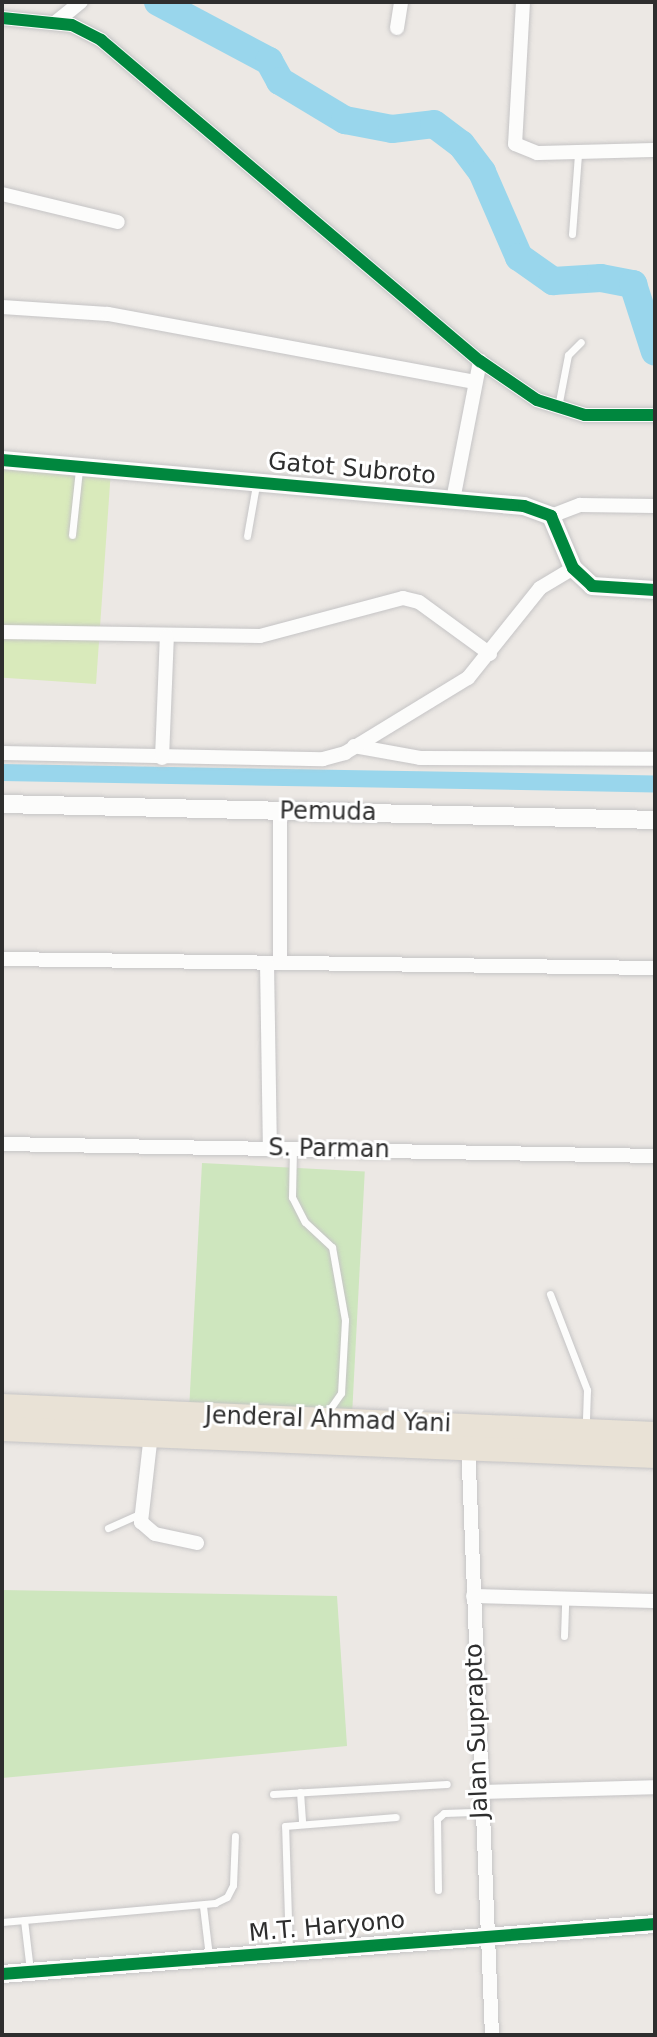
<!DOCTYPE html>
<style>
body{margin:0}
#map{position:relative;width:657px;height:2037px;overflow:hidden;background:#ece8e4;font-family:"DejaVu Sans",sans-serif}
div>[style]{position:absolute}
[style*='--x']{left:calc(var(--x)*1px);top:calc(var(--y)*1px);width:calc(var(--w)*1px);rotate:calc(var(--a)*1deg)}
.green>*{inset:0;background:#cee6be;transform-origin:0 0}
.pitch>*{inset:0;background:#d9eabb;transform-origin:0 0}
.water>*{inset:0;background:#99d6ec;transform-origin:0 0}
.river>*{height:28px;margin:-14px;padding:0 14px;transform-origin:14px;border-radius:14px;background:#99d6ec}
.roads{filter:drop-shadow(0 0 2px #c5c4c5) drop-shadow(0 0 2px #c5c4c5)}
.service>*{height:7px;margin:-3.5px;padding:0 3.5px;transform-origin:3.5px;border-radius:3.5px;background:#fcfcfb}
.minor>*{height:14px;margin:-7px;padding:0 7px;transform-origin:7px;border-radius:7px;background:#fcfcfb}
.tertiary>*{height:18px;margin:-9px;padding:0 9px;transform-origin:9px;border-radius:9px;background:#fcfcfb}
.trunk>*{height:24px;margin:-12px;padding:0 12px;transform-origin:12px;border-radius:12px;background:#e9e2d6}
.cycleway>*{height:12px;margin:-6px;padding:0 6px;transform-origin:6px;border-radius:6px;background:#00873e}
span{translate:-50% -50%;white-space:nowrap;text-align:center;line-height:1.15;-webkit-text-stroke:6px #fff;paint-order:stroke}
.street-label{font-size:24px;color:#2e2e2e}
.frame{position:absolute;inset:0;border:4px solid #2e2e2e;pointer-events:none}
</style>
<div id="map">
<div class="green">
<i style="left:202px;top:1163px;width:163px;height:244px;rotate:3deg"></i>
<i style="clip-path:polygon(2px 1590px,337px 1596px,347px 1746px,2px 1778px)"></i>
</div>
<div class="pitch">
<i style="left:2px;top:466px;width:109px;height:211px;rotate:4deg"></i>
</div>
<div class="water">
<i style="left:2px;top:764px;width:653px;height:17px;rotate:1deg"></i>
</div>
<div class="river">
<i style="--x:158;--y:2;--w:126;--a:28"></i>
<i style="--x:269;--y:61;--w:23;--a:61"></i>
<i style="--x:280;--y:81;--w:76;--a:31"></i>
<i style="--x:345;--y:120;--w:48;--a:10.8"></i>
<i style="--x:392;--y:129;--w:42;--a:-6.8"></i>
<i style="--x:434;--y:124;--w:34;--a:37"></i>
<i style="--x:461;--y:144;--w:35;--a:53"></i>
<i style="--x:482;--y:172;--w:93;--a:66.5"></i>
<i style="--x:519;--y:257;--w:42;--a:35.2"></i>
<i style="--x:553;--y:281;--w:48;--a:-3.6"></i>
<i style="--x:601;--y:278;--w:33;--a:11"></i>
<i style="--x:633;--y:284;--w:71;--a:72.1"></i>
</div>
<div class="roads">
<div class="service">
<i style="--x:572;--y:234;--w:80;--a:-85.7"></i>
<i style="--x:558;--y:407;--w:53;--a:-79.1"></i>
<i style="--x:568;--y:355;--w:18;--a:-45"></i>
<i style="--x:72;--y:535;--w:66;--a:-83.9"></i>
<i style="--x:247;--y:536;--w:52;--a:-80"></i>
<i style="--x:293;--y:1149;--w:48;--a:91.2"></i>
<i style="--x:292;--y:1197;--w:28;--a:63"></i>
<i style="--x:305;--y:1222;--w:37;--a:43"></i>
<i style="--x:332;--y:1247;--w:74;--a:79.9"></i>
<i style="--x:345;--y:1320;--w:73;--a:93.1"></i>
<i style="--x:341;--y:1393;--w:24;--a:125"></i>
<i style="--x:550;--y:1294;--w:103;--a:68.9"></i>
<i style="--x:587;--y:1390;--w:38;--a:92"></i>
<i style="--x:108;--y:1528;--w:35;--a:-24"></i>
<i style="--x:564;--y:1636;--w:38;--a:-88"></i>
<i style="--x:300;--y:1792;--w:31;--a:86"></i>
<i style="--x:273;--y:1794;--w:174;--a:-3.3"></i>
<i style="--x:438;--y:1890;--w:71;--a:-90.8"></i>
<i style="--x:437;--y:1819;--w:9;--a:-41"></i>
<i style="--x:444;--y:1813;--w:36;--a:-2"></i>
<i style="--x:203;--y:1906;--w:50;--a:83.2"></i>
<i style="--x:24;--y:1920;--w:50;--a:83.2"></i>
<i style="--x:2;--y:1922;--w:214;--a:-5.1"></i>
<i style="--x:215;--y:1903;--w:13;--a:-27"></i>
<i style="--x:227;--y:1897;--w:13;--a:-63"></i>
<i style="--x:233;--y:1885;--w:49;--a:-87.7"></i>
<i style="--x:289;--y:1950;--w:124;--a:-91.8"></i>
<i style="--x:285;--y:1826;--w:111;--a:-4.6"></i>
</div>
<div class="minor">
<i style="--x:523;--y:2;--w:142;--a:93.2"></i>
<i style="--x:515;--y:144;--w:24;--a:22"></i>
<i style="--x:537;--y:153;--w:118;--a:-1.5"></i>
<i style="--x:2;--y:18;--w:70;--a:5.7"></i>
<i style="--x:72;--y:25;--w:33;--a:27"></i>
<i style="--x:101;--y:40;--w:497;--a:40.3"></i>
<i style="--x:480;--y:361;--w:69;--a:34.4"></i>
<i style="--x:537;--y:400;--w:50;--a:17.4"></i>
<i style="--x:585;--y:415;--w:70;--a:0"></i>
<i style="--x:56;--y:22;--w:32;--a:-39"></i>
<i style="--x:397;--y:28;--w:26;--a:-81"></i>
<i style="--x:2;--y:194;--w:119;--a:13.6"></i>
<i style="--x:2;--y:307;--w:106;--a:3.8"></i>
<i style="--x:108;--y:314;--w:373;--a:10.5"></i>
<i style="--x:453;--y:500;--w:142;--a:-79"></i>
<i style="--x:551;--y:516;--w:31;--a:-21"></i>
<i style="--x:580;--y:505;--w:75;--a:0.8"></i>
<i style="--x:2;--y:632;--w:258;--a:0.9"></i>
<i style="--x:260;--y:636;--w:148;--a:-14.9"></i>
<i style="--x:403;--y:598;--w:16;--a:14"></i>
<i style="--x:419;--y:602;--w:88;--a:36.2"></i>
<i style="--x:354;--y:746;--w:67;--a:10.3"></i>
<i style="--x:420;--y:758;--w:235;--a:0.2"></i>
<i style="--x:2;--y:753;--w:321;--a:1.1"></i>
<i style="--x:323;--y:759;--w:23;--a:-15"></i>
<i style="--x:345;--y:753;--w:144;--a:-31.4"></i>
<i style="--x:468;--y:678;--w:115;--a:-51.3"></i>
<i style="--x:540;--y:588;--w:39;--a:-31"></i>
<i style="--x:162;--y:758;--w:122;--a:-87.7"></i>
<i style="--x:280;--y:811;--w:152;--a:90"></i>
<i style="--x:2;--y:959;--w:653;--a:0.79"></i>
<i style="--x:267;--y:963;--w:185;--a:89.1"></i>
<i style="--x:2;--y:1144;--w:653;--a:1.05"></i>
<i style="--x:151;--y:1434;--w:89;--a:96.5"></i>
<i style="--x:141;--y:1522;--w:18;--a:41"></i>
<i style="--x:155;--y:1534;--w:43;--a:12.1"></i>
<i style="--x:468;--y:1443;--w:592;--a:87.68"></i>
<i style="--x:473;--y:1596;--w:182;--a:1.6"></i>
<i style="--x:479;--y:1792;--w:176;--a:-1.6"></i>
</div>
<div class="tertiary">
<i style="--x:2;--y:460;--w:524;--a:5.04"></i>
<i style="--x:524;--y:506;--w:29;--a:20"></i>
<i style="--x:551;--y:516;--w:56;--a:67.1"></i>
<i style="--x:573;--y:568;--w:26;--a:43"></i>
<i style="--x:592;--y:586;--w:63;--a:3.6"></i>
<i style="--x:2;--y:804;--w:653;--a:1.4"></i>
<i style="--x:2;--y:1974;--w:655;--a:-4.38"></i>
</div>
<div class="trunk">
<i style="--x:2;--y:1406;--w:654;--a:2.46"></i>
<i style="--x:2;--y:1429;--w:654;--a:2.37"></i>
</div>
</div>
<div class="cycleway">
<i style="--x:2;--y:18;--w:70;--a:5.7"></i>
<i style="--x:72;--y:25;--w:33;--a:27"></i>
<i style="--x:101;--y:40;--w:497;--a:40.3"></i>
<i style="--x:480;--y:361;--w:69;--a:34.4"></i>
<i style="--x:537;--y:400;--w:50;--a:17.4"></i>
<i style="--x:585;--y:415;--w:70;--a:0"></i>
<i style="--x:2;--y:460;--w:524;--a:5.04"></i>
<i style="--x:524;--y:506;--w:29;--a:20"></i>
<i style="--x:551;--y:516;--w:56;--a:67.1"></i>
<i style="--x:573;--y:568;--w:26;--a:43"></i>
<i style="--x:592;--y:586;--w:63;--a:3.6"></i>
<i style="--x:2;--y:1974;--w:655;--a:-4.38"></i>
</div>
<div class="street-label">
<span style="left:352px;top:469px;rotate:5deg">Gatot Subroto</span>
<span style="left:328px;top:812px;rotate:1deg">Pemuda</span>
<span style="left:329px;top:1149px;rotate:1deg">S. Parman</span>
<span style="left:328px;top:1420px;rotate:2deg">Jenderal Ahmad Yani</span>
<span style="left:477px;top:1731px;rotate:-92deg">Jalan Suprapto</span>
<span style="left:327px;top:1927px;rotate:-5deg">M.T. Haryono</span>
</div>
<div class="frame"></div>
</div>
